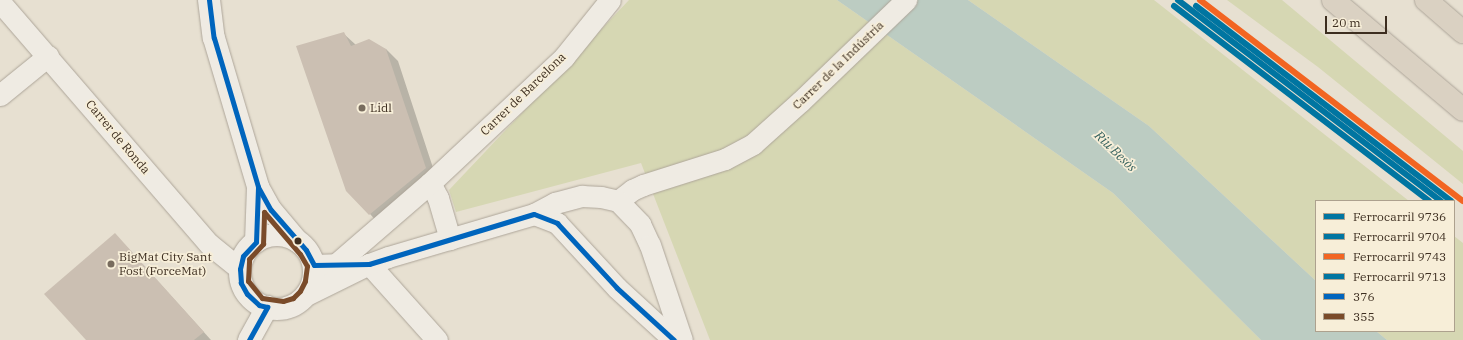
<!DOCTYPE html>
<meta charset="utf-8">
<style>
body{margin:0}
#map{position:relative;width:1463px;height:340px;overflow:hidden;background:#e7e0d1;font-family:"IBM Plex Serif",serif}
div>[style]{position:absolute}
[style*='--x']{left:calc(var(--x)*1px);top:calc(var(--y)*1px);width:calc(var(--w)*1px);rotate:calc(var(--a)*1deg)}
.green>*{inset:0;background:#d6d7b3}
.water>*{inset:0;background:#bcccc2}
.shadow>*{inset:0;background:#0003}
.building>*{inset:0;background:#cbbfb2}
.roads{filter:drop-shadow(0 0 1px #ada599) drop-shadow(0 0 1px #ada599)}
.street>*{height:21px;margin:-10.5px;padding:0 10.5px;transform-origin:10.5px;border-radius:10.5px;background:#efebe3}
.secondary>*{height:22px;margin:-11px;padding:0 11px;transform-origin:11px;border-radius:11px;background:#efebe3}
.secondary>.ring{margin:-11px;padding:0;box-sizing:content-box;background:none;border:22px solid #efebe3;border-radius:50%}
.highway>*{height:22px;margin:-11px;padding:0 11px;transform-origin:11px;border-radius:11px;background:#dad1c2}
.bus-1>*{height:5px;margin:-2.5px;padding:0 2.5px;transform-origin:2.5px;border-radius:2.5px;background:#0065bd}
.bus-2>*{height:5px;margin:-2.5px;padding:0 2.5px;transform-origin:2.5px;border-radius:2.5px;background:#7a4b2a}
.rail-1>*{height:6px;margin:-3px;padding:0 3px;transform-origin:3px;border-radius:3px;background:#0075a1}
.rail-2>*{height:6px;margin:-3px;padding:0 3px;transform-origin:3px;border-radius:3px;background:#0075a1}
.rail-3>*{height:6px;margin:-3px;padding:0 3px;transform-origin:3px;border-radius:3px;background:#f26522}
.rail-4>*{height:6px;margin:-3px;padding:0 3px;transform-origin:3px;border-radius:3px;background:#0075a1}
.dots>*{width:11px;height:11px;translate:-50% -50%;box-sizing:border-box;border:2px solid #f7eed8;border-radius:50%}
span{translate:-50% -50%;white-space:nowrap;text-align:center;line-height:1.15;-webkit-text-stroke:3.5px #f7eed8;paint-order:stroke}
.street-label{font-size:12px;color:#3d2e20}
.poi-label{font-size:12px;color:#3d2e20}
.left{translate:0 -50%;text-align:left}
.water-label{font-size:13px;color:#2f5d5a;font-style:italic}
.legend{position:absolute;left:1315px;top:200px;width:140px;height:132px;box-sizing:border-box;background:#f7eed8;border:1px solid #ada18e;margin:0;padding:5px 7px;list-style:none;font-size:12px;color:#3d2e20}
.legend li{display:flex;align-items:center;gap:8px;height:20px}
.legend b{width:20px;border:1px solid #ada18e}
.scale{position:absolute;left:1325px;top:16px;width:62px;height:18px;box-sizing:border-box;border:2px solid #3d2e20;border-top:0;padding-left:5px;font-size:12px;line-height:14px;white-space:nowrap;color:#3d2e20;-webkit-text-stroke:3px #f7eed8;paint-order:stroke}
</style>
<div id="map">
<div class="green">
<i style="clip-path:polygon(629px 0,837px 0,1113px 193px,1261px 340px,710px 340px,641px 163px,456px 212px,449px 190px)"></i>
<i style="clip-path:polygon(968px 0,1154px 0,1409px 201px,1316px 201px,1316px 281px,1149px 126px)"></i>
<i style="clip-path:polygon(1227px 0,1282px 0,1463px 151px,1463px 184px,1318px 67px)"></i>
<i style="clip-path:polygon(1454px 236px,1463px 243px,1463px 340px,1387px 340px,1376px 331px,1454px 331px)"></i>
</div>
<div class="water">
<i style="clip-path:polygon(837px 0,968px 0,1149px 126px,1316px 281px,1316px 331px,1376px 331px,1387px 340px,1261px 340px,1113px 193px)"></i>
</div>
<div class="shadow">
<i style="clip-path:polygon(344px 34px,356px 45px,386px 49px,398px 61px,437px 180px,381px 226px,370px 214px)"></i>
<i style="clip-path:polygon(126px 246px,211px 340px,88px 340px)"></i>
</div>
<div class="building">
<i style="clip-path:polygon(344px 32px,351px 46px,369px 39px,386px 49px,426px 168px,369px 215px,346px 191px,296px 46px)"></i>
<i style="clip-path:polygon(115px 233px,204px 332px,194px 340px,86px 340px,44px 294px)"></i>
</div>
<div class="roads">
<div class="street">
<i style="--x:0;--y:2;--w:320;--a:49.2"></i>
<i style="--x:209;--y:244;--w:40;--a:39"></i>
<i style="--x:0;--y:95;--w:62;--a:-39.1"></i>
<i style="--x:430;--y:183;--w:17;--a:62"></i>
<i style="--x:438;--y:198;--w:43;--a:73.7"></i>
<i style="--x:618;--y:201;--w:18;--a:-38"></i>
<i style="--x:632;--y:190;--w:12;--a:-24"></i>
<i style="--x:643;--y:185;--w:86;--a:-17.6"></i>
<i style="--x:725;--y:159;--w:32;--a:-28"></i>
<i style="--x:753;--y:144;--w:64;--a:-41.9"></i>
<i style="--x:801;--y:101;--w:146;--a:-43.9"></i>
<i style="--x:534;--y:214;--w:25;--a:21"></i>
<i style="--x:557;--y:223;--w:88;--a:47.3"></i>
<i style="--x:617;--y:288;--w:77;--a:42.4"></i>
<i style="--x:369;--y:264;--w:102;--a:48.2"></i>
<i style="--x:314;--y:265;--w:35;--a:-2"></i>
<i style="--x:335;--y:265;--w:125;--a:-40.8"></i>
<i style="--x:430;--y:183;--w:184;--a:-43.2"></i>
<i style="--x:564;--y:57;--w:73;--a:-51.1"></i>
<i style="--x:306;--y:295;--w:70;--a:-26.2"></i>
<i style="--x:369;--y:264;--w:20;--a:-20"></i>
<i style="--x:388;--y:257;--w:152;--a:-16.4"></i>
<i style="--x:534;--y:214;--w:24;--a:-28"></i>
<i style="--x:555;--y:203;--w:28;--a:-15"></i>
<i style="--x:582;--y:196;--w:19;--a:3"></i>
<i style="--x:601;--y:197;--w:17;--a:13"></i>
<i style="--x:618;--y:201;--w:32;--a:46"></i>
<i style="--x:640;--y:224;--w:23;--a:65"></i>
<i style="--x:650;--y:245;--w:100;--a:71.4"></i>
</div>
<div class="secondary">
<i style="--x:209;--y:0;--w:38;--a:83"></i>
<i style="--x:214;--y:38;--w:155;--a:73.5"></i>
<i style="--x:258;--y:187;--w:26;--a:61"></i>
<i style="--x:271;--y:210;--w:40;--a:50"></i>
<i class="ring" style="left:240px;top:235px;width:52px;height:52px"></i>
<i style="--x:256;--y:242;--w:55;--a:-87.9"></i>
<i style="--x:249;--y:340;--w:38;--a:-61"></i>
</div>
<div class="highway">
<i style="--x:1333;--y:0;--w:170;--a:40.2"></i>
<i style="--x:1426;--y:0;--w:49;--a:40.9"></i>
</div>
</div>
<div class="bus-1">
<i style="--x:209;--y:0;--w:38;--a:83"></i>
<i style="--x:214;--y:38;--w:155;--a:73.5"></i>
<i style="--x:258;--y:187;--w:26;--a:61"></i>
<i style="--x:271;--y:210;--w:53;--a:48.8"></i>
<i style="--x:306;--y:250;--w:17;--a:62"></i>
<i style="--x:314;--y:265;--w:55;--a:-1"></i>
<i style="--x:369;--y:264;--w:172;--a:-16.9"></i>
<i style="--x:534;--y:214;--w:25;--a:21"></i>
<i style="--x:557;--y:223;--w:88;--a:47.3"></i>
<i style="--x:617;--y:288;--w:77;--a:42.4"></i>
<i style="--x:249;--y:340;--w:38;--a:-61"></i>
<i style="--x:267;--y:307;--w:8;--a:-166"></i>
<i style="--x:259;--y:305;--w:16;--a:-137"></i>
<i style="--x:247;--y:294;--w:13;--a:-119"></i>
<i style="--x:241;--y:283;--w:14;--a:-94"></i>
<i style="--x:240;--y:269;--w:13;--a:-77"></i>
<i style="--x:243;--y:256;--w:19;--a:-47"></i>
<i style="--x:256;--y:242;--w:55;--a:-87.9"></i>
</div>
<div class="bus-2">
<i style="--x:264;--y:212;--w:55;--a:49.4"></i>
<i style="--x:300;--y:254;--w:14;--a:60"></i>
<i style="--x:307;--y:266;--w:15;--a:98"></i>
<i style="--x:305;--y:281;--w:11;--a:117"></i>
<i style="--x:300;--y:291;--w:10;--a:135"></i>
<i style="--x:293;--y:298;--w:10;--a:163"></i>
<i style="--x:283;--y:301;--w:21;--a:-172"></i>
<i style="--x:262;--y:298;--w:22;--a:-129"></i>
<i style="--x:248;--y:281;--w:22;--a:-87"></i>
<i style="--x:249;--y:259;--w:21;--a:-47"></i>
<i style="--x:263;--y:244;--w:32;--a:-88"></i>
</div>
<div class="rail-1">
<i style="--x:1178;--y:0;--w:331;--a:37.4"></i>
</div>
<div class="rail-2">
<i style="--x:1174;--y:6;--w:321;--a:37.4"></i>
</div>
<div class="rail-3">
<i style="--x:1200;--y:0;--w:331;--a:37.4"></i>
</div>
<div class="rail-4">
<i style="--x:1196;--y:6;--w:321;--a:37.4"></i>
</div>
<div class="dots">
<i style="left:362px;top:108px;background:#786c5e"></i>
<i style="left:298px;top:241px;background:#3d2e20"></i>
<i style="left:111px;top:264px;background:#786c5e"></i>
</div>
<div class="street-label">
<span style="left:838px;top:65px;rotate:-44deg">Carrer de la Indústria</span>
<span style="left:523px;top:94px;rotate:-44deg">Carrer de Barcelona</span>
<span style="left:118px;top:137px;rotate:50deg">Carrer de Ronda</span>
</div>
<div class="poi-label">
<span class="left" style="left:370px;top:108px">Lidl</span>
<span class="left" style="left:119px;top:264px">BigMat City Sant<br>Fost (ForceMat)</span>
</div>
<div class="water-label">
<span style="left:1115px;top:152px;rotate:44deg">Riu Besòs</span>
</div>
<ul class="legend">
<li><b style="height:5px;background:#0075a1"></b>Ferrocarril 9736</li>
<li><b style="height:5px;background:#0075a1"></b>Ferrocarril 9704</li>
<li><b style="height:5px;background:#f26522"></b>Ferrocarril 9743</li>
<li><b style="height:5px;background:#0075a1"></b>Ferrocarril 9713</li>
<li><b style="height:5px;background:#0065bd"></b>376</li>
<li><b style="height:5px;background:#7a4b2a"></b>355</li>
</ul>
<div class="scale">20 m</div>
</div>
